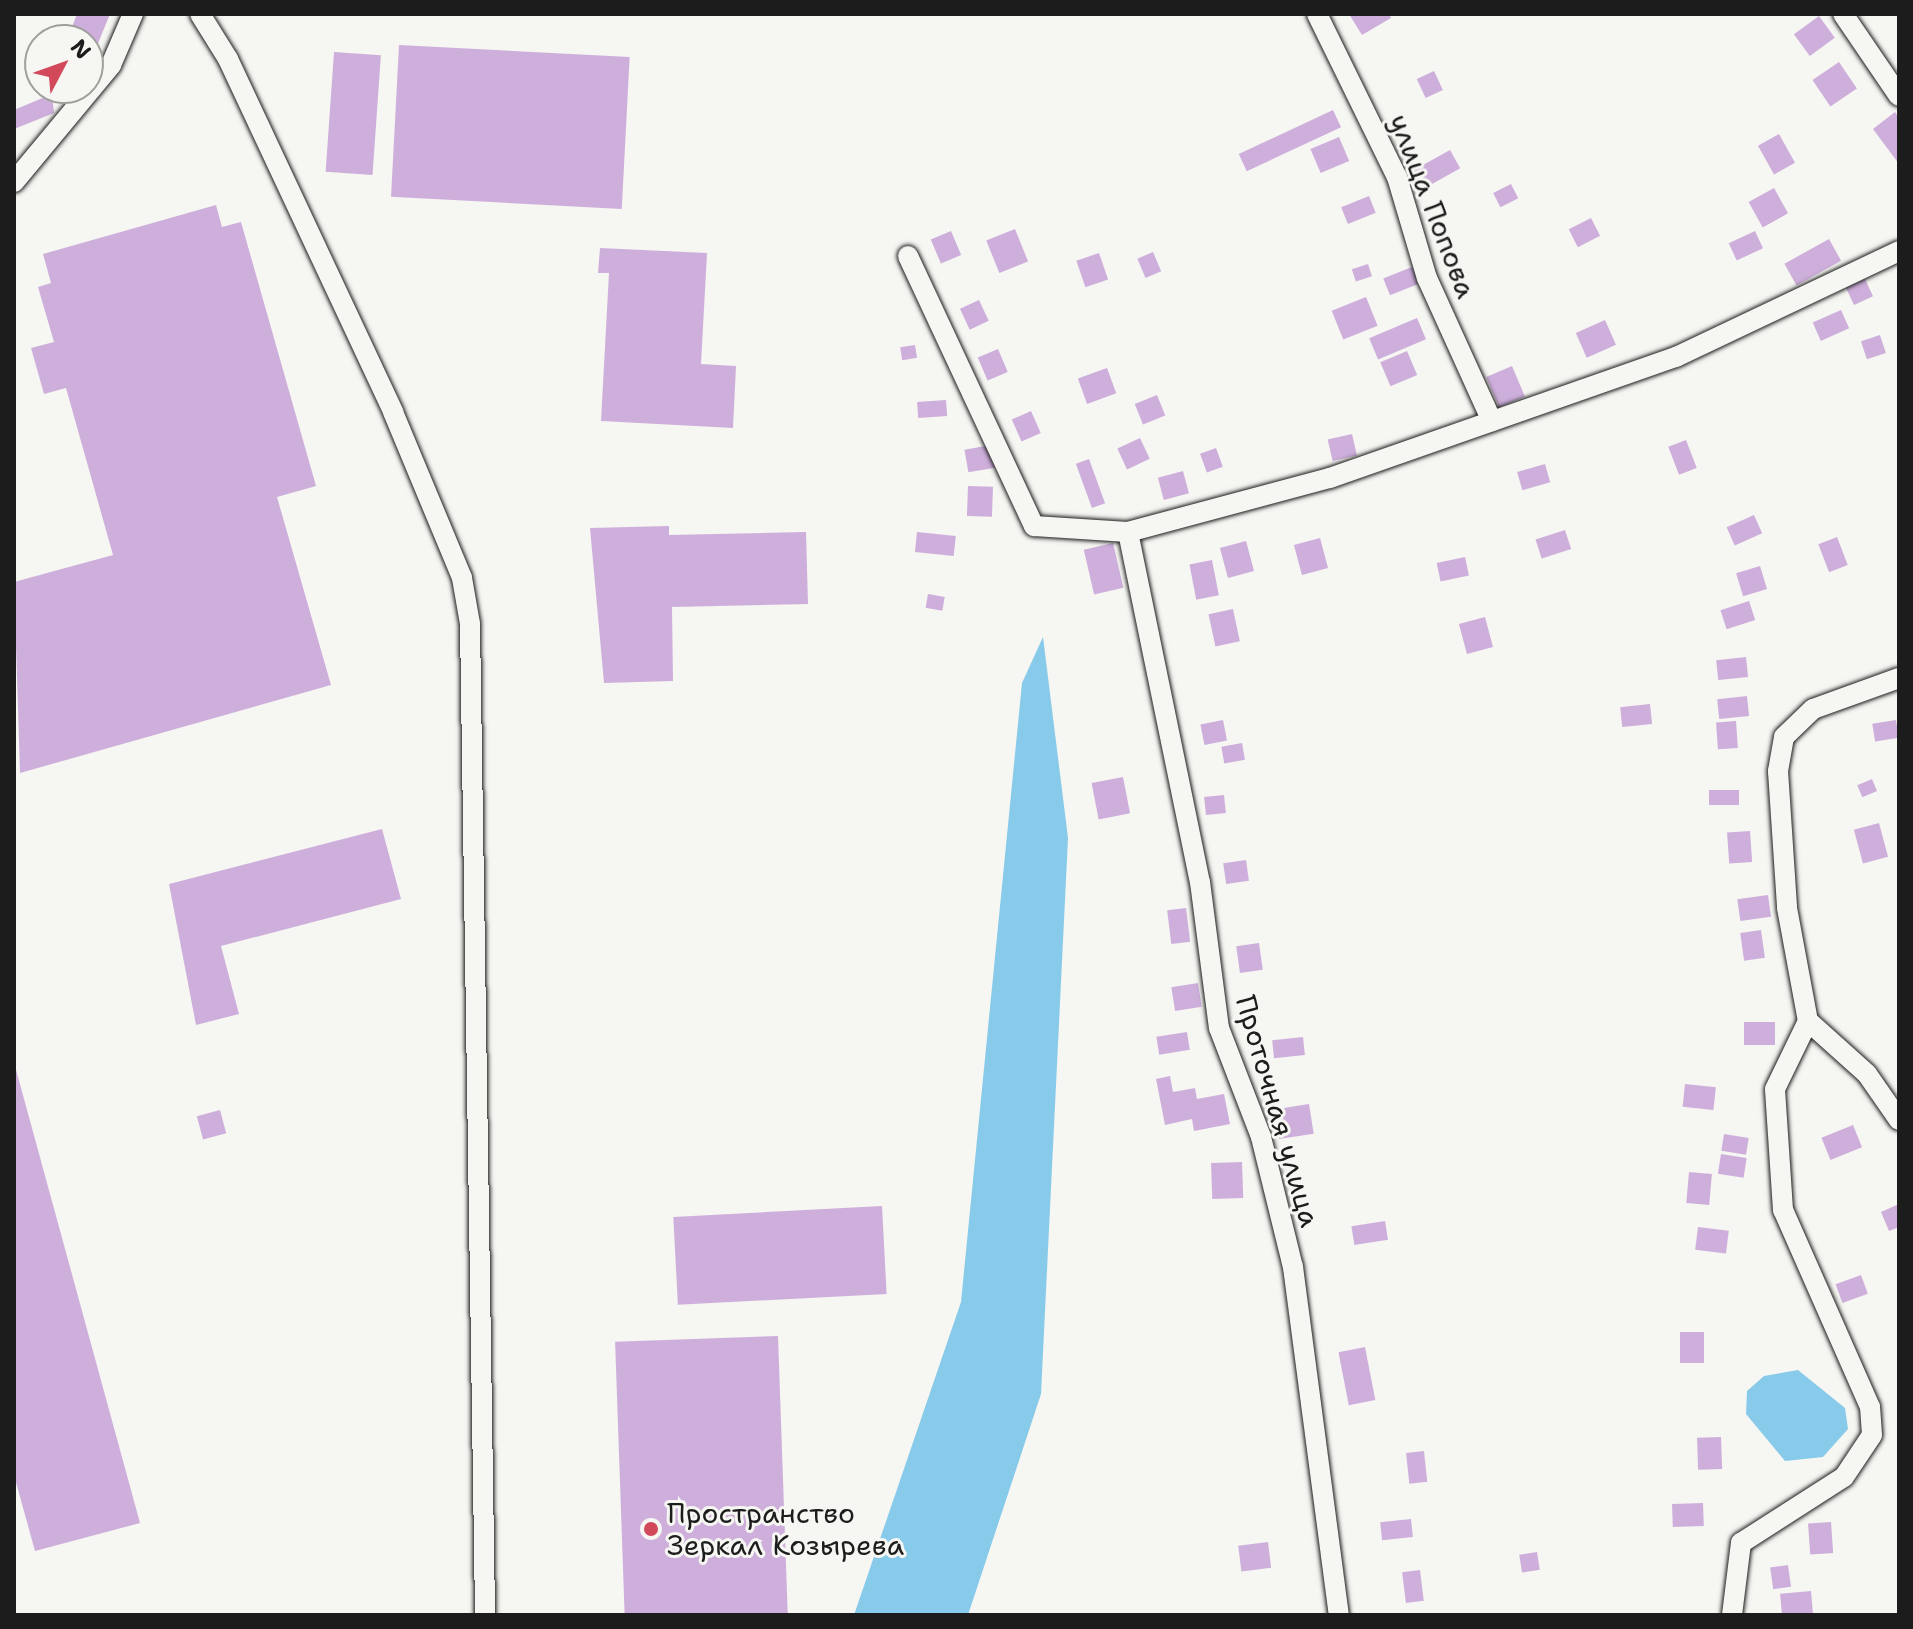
<!DOCTYPE html>
<meta charset="utf-8">
<style>
body{margin:0}
#map{position:relative;width:1913px;height:1629px;overflow:hidden;background:#f6f6f2;font-family:"Shantell Sans",sans-serif}
div>[style]{position:absolute}
[style*='--x']{left:calc(var(--x)*1px);top:calc(var(--y)*1px);width:calc(var(--w)*1px);rotate:calc(var(--a)*1deg)}
.water>*{inset:0;background:#88cae9}
.building>*{inset:0;background:#ceafdc;transform-origin:0 0}
.roads{filter:drop-shadow(0 0 2px #1c1c1c) drop-shadow(0 0 2px #1c1c1c)}
.minor>*{height:20px;margin:-10px;padding:0 10px;transform-origin:10px;border-radius:10px;background:#f6f6f2}
.dots>*{width:22px;height:22px;translate:-50% -50%;box-sizing:border-box;border:4px solid #f6f6f2;border-radius:50%}
span{translate:-50% -50%;white-space:nowrap;text-align:center;line-height:1.15;-webkit-text-stroke:6px #f6f6f2;paint-order:stroke}
.street-label{font-size:28px;color:#1c1c1c}
.poi-label{font-size:28px;color:#1c1c1c}
.left{translate:0 -50%;text-align:left}
.frame{position:absolute;inset:0;border:16px solid #1c1c1c;pointer-events:none}
.north{position:absolute;left:24px;top:24px;width:80px;height:80px;box-sizing:border-box;background:#f6f6f2;border:2px solid #9f9f9c;border-radius:50%;rotate:49deg;font-size:22px;font-weight:700;line-height:32px;text-align:center;color:#1c1c1c}
.north::after{content:'';display:block;margin:auto;width:28px;height:36px;background:#d1495b;clip-path:polygon(50% 0,100% 100%,50% 72%,0 100%)}
</style>
<div id="map">
<div class="water">
<i style="clip-path:polygon(1043px 637px,1068px 838px,1041px 1394px,968px 1615px,854px 1615px,961px 1302px,1022px 683px)"></i>
<i style="clip-path:polygon(1798px 1370px,1845px 1408px,1848px 1429px,1823px 1457px,1785px 1461px,1746px 1414px,1747px 1391px,1764px 1376px)"></i>
</div>
<div class="building">
<i style="clip-path:polygon(77px 14px,110px 14px,88px 68px,88px 40px,67px 40px)"></i>
<i style="clip-path:polygon(1349px 14px,1389px 14px,1391px 18px,1362px 35px)"></i>
<i style="left:1819px;top:16px;width:27px;height:31px;rotate:54deg"></i>
<i style="left:399px;top:45px;width:231px;height:152px;rotate:3deg"></i>
<i style="left:334px;top:52px;width:47px;height:120px;rotate:4deg"></i>
<i style="left:1839px;top:62px;width:32px;height:32px;rotate:56deg"></i>
<i style="left:1434px;top:71px;width:21px;height:19px;rotate:65deg"></i>
<i style="clip-path:polygon(52px 94px,54px 113px,14px 129px,14px 110px)"></i>
<i style="left:1333px;top:110px;width:19px;height:104px;rotate:65deg"></i>
<i style="clip-path:polygon(1895px 112px,1899px 118px,1899px 164px,1873px 129px)"></i>
<i style="left:1779px;top:134px;width:33px;height:24px;rotate:61deg"></i>
<i style="left:1339px;top:137px;width:26px;height:31px;rotate:67deg"></i>
<i style="left:1450px;top:150px;width:21px;height:48px;rotate:61deg"></i>
<i style="left:1511px;top:184px;width:16px;height:20px;rotate:63deg"></i>
<i style="left:1774px;top:188px;width:29px;height:29px;rotate:61deg"></i>
<i style="left:1369px;top:196px;width:18px;height:30px;rotate:68deg"></i>
<i style="clip-path:polygon(216px 205px,222px 227px,241px 222px,316px 486px,277px 497px,331px 685px,20px 773px,14px 582px,113px 555px,66px 388px,44px 394px,31px 348px,54px 342px,38px 287px,51px 283px,43px 254px)"></i>
<i style="left:1591px;top:218px;width:20px;height:25px;rotate:63deg"></i>
<i style="left:1015px;top:229px;width:35px;height:31px;rotate:68deg"></i>
<i style="left:951px;top:231px;width:26px;height:22px;rotate:67deg"></i>
<i style="left:1755px;top:231px;width:19px;height:29px;rotate:65deg"></i>
<i style="left:1829px;top:239px;width:25px;height:51px;rotate:61deg"></i>
<i style="clip-path:polygon(600px 248px,707px 253px,701px 364px,736px 366px,733px 428px,601px 421px,609px 273px,598px 273px)"></i>
<i style="left:1153px;top:252px;width:21px;height:17px;rotate:67deg"></i>
<i style="left:1099px;top:253px;width:28px;height:24px;rotate:71deg"></i>
<i style="left:1368px;top:264px;width:13px;height:17px;rotate:72deg"></i>
<i style="left:1412px;top:267px;width:18px;height:31px;rotate:68deg"></i>
<i style="left:1865px;top:279px;width:19px;height:21px;rotate:65deg"></i>
<i style="left:1366px;top:297px;width:31px;height:37px;rotate:68deg"></i>
<i style="left:979px;top:300px;width:23px;height:21px;rotate:65deg"></i>
<i style="left:1841px;top:310px;width:20px;height:31px;rotate:66deg"></i>
<i style="left:1417px;top:318px;width:23px;height:52px;rotate:67deg"></i>
<i style="left:1605px;top:320px;width:27px;height:32px;rotate:66deg"></i>
<i style="left:1880px;top:335px;width:19px;height:20px;rotate:72deg"></i>
<i style="left:915px;top:345px;width:13px;height:15px;rotate:81deg"></i>
<i style="left:998px;top:349px;width:25px;height:22px;rotate:67deg"></i>
<i style="left:1407px;top:351px;width:26px;height:29px;rotate:67deg"></i>
<i style="left:1512px;top:366px;width:33px;height:28px;rotate:67deg"></i>
<i style="left:1107px;top:368px;width:27px;height:31px;rotate:70deg"></i>
<i style="left:1157px;top:395px;width:22px;height:24px;rotate:68deg"></i>
<i style="left:946px;top:400px;width:16px;height:29px;rotate:86deg"></i>
<i style="left:1031px;top:411px;width:24px;height:21px;rotate:66deg"></i>
<i style="left:1352px;top:434px;width:22px;height:25px;rotate:77deg"></i>
<i style="left:1140px;top:438px;width:23px;height:25px;rotate:65deg"></i>
<i style="left:1686px;top:440px;width:30px;height:19px;rotate:69deg"></i>
<i style="left:991px;top:445px;width:23px;height:27px;rotate:80deg"></i>
<i style="left:1216px;top:448px;width:20px;height:17px;rotate:70deg"></i>
<i style="left:1089px;top:459px;width:47px;height:14px;rotate:70deg"></i>
<i style="left:1545px;top:464px;width:19px;height:29px;rotate:74deg"></i>
<i style="left:1183px;top:471px;width:23px;height:26px;rotate:75deg"></i>
<i style="left:968px;top:486px;width:25px;height:30px;rotate:2deg"></i>
<i style="left:1754px;top:515px;width:20px;height:30px;rotate:66deg"></i>
<i style="clip-path:polygon(669px 526px,669px 535px,806px 532px,808px 604px,672px 607px,673px 681px,604px 683px,590px 528px)"></i>
<i style="left:1565px;top:530px;width:20px;height:31px;rotate:72deg"></i>
<i style="left:917px;top:532px;width:39px;height:20px;rotate:6deg"></i>
<i style="left:1837px;top:537px;width:30px;height:20px;rotate:69deg"></i>
<i style="left:1320px;top:538px;width:31px;height:27px;rotate:75deg"></i>
<i style="left:1246px;top:541px;width:31px;height:27px;rotate:75deg"></i>
<i style="left:1113px;top:543px;width:46px;height:30px;rotate:77deg"></i>
<i style="left:1465px;top:557px;width:19px;height:29px;rotate:78deg"></i>
<i style="left:1212px;top:560px;width:36px;height:23px;rotate:79deg"></i>
<i style="left:1760px;top:566px;width:24px;height:25px;rotate:73deg"></i>
<i style="left:928px;top:594px;width:17px;height:14px;rotate:10deg"></i>
<i style="left:1749px;top:601px;width:20px;height:30px;rotate:72deg"></i>
<i style="left:1233px;top:609px;width:33px;height:25px;rotate:78deg"></i>
<i style="left:1485px;top:617px;width:31px;height:27px;rotate:75deg"></i>
<i style="left:1746px;top:657px;width:20px;height:30px;rotate:84deg"></i>
<i style="left:1747px;top:696px;width:20px;height:30px;rotate:84deg"></i>
<i style="left:1650px;top:704px;width:20px;height:30px;rotate:84deg"></i>
<i style="left:1223px;top:720px;width:21px;height:23px;rotate:79deg"></i>
<i style="left:1896px;top:720px;width:18px;height:24px;rotate:81deg"></i>
<i style="left:1736px;top:721px;width:27px;height:20px;rotate:86deg"></i>
<i style="left:1242px;top:743px;width:17px;height:21px;rotate:80deg"></i>
<i style="left:1123px;top:777px;width:37px;height:32px;rotate:79deg"></i>
<i style="left:1872px;top:779px;width:13px;height:16px;rotate:67deg"></i>
<i style="left:1709px;top:790px;width:30px;height:15px"></i>
<i style="left:1224px;top:795px;width:18px;height:20px;rotate:84deg"></i>
<i style="left:1879px;top:823px;width:35px;height:26px;rotate:75deg"></i>
<i style="clip-path:polygon(382px 829px,401px 899px,221px 946px,239px 1014px,196px 1025px,169px 884px)"></i>
<i style="left:1750px;top:831px;width:31px;height:23px;rotate:86deg"></i>
<i style="left:1246px;top:860px;width:21px;height:23px;rotate:82deg"></i>
<i style="left:1768px;top:895px;width:22px;height:31px;rotate:82deg"></i>
<i style="left:1186px;top:908px;width:34px;height:19px;rotate:83deg"></i>
<i style="left:1761px;top:930px;width:28px;height:21px;rotate:82deg"></i>
<i style="left:1259px;top:943px;width:27px;height:23px;rotate:82deg"></i>
<i style="left:1198px;top:983px;width:24px;height:27px;rotate:81deg"></i>
<i style="left:1744px;top:1022px;width:31px;height:23px"></i>
<i style="left:1187px;top:1032px;width:18px;height:31px;rotate:81deg"></i>
<i style="left:1303px;top:1037px;width:18px;height:31px;rotate:84deg"></i>
<i style="clip-path:polygon(15px 1066px,140px 1523px,35px 1551px,14px 1475px)"></i>
<i style="clip-path:polygon(1170px 1076px,1173px 1092px,1195px 1088px,1197px 1099px,1224px 1094px,1230px 1124px,1194px 1131px,1192px 1119px,1165px 1125px,1156px 1079px)"></i>
<i style="left:1685px;top:1084px;width:31px;height:23px;rotate:6deg"></i>
<i style="left:1309px;top:1104px;width:30px;height:35px;rotate:81deg"></i>
<i style="left:220px;top:1110px;width:24px;height:24px;rotate:75deg"></i>
<i style="left:1853px;top:1125px;width:24px;height:34px;rotate:68deg"></i>
<i style="left:1724px;top:1134px;width:25px;height:17px;rotate:9deg"></i>
<i style="left:1721px;top:1154px;width:26px;height:20px;rotate:9deg"></i>
<i style="left:1242px;top:1162px;width:36px;height:31px;rotate:88deg"></i>
<i style="left:1689px;top:1172px;width:23px;height:31px;rotate:5deg"></i>
<i style="clip-path:polygon(1899px 1204px,1899px 1227px,1889px 1231px,1881px 1212px)"></i>
<i style="left:882px;top:1206px;width:88px;height:209px;rotate:87deg"></i>
<i style="left:1385px;top:1221px;width:19px;height:34px;rotate:81deg"></i>
<i style="left:1698px;top:1227px;width:31px;height:23px;rotate:7deg"></i>
<i style="left:1861px;top:1275px;width:20px;height:27px;rotate:70deg"></i>
<i style="left:1680px;top:1332px;width:24px;height:31px"></i>
<i style="left:778px;top:1336px;width:279px;height:163px;rotate:88deg"></i>
<i style="left:1365px;top:1347px;width:54px;height:27px;rotate:79deg"></i>
<i style="left:1721px;top:1437px;width:32px;height:24px;rotate:88deg"></i>
<i style="left:1424px;top:1451px;width:31px;height:18px;rotate:84deg"></i>
<i style="left:1703px;top:1503px;width:23px;height:31px;rotate:88deg"></i>
<i style="left:1411px;top:1519px;width:18px;height:31px;rotate:84deg"></i>
<i style="left:1831px;top:1522px;width:31px;height:23px;rotate:86deg"></i>
<i style="left:1268px;top:1542px;width:26px;height:30px;rotate:83deg"></i>
<i style="left:1537px;top:1552px;width:18px;height:18px;rotate:81deg"></i>
<i style="left:1788px;top:1565px;width:22px;height:18px;rotate:82deg"></i>
<i style="left:1420px;top:1570px;width:31px;height:18px;rotate:83deg"></i>
<i style="left:1811px;top:1591px;width:24px;height:31px;rotate:85deg"></i>
</div>
<div class="roads">
<div class="minor">
<i style="--x:200;--y:14;--w:53;--a:58.1"></i>
<i style="--x:228;--y:59;--w:390;--a:64.9"></i>
<i style="--x:393;--y:412;--w:180;--a:67.4"></i>
<i style="--x:462;--y:578;--w:47;--a:80.1"></i>
<i style="--x:470;--y:624;--w:991;--a:89.13"></i>
<i style="--x:1317;--y:14;--w:182;--a:63.9"></i>
<i style="--x:1397;--y:177;--w:105;--a:73.5"></i>
<i style="--x:1427;--y:278;--w:157;--a:65.6"></i>
<i style="--x:1843;--y:14;--w:99;--a:55.7"></i>
<i style="--x:14;--y:182;--w:152;--a:-50.3"></i>
<i style="--x:111;--y:65;--w:56;--a:-66.7"></i>
<i style="--x:908;--y:256;--w:298;--a:65"></i>
<i style="--x:1034;--y:526;--w:94;--a:3.7"></i>
<i style="--x:1128;--y:532;--w:209;--a:-15"></i>
<i style="--x:1330;--y:478;--w:367;--a:-19.3"></i>
<i style="--x:1676;--y:357;--w:247;--a:-25.4"></i>
<i style="--x:1128;--y:532;--w:357;--a:78.4"></i>
<i style="--x:1200;--y:882;--w:147;--a:82.6"></i>
<i style="--x:1219;--y:1028;--w:117;--a:68.9"></i>
<i style="--x:1261;--y:1137;--w:134;--a:76.2"></i>
<i style="--x:1293;--y:1267;--w:351;--a:82.5"></i>
<i style="--x:1899;--y:678;--w:91;--a:160.2"></i>
<i style="--x:1813;--y:709;--w:40;--a:136"></i>
<i style="--x:1784;--y:737;--w:35;--a:100"></i>
<i style="--x:1778;--y:771;--w:137;--a:86.2"></i>
<i style="--x:1787;--y:908;--w:115;--a:79.5"></i>
<i style="--x:1808;--y:1021;--w:79;--a:41.9"></i>
<i style="--x:1867;--y:1074;--w:56;--a:55.2"></i>
<i style="--x:1732;--y:1615;--w:73;--a:-82.9"></i>
<i style="--x:1741;--y:1543;--w:122;--a:-32.7"></i>
<i style="--x:1844;--y:1477;--w:50;--a:-56.3"></i>
<i style="--x:1872;--y:1435;--w:28;--a:-94"></i>
<i style="--x:1870;--y:1407;--w:215;--a:-113.8"></i>
<i style="--x:1783;--y:1210;--w:121;--a:-93.8"></i>
<i style="--x:1775;--y:1089;--w:76;--a:-64.1"></i>
</div>
</div>
<div class="dots">
<i style="left:651px;top:1529px;background:#d1495b"></i>
</div>
<div class="street-label">
<span style="left:1433px;top:206px;rotate:69deg">улица Попова</span>
<span style="left:1278px;top:1111px;rotate:74deg">Проточная улица</span>
</div>
<div class="poi-label">
<span class="left" style="left:667px;top:1529px">Пространство<br>Зеркал Козырева</span>
</div>
<div class="frame"></div>
<div class="north">N</div>
</div>
